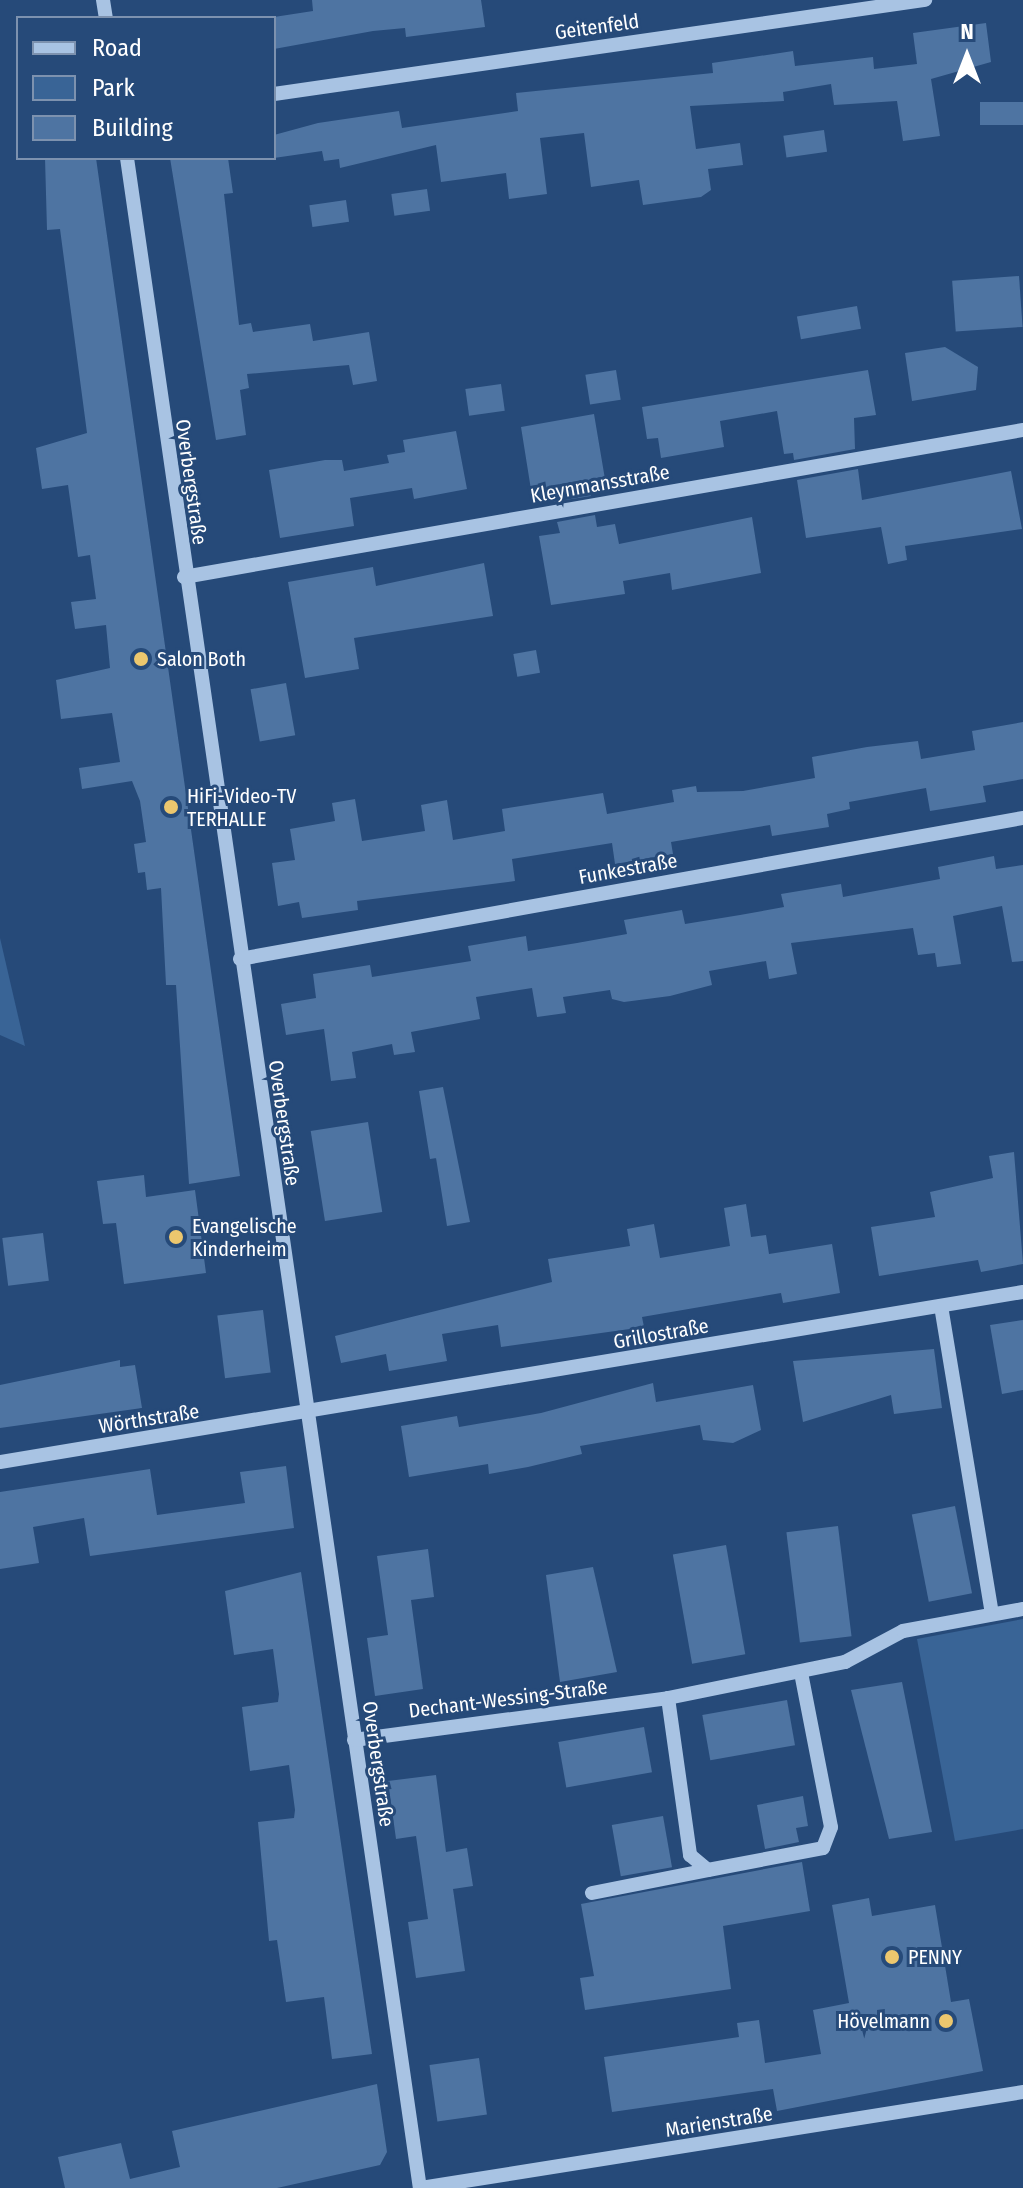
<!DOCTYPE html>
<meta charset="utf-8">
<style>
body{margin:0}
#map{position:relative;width:1023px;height:2188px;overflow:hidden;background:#264a79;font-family:"Fira Sans Condensed",sans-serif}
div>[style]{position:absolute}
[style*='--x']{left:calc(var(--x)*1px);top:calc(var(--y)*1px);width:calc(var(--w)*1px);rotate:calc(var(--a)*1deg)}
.green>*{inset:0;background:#396496}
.building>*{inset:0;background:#4e74a2;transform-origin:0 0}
.minor>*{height:14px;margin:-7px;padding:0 7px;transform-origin:7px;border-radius:7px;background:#a8c3e3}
.dots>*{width:22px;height:22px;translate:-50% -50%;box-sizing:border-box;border:4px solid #264a79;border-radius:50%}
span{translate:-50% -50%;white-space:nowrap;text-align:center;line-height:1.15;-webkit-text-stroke:6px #264a79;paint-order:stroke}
.street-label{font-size:20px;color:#fff}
.poi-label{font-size:20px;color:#fff}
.left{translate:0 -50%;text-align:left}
.right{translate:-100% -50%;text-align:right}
.legend{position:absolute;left:16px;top:16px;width:260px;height:144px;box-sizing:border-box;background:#264a79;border:2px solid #7d92af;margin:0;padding:10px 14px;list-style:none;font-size:24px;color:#fff}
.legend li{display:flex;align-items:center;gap:16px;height:40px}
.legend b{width:40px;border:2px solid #7d92af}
.north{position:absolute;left:927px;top:16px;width:80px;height:80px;-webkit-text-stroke:6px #264a79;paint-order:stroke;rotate:0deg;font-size:22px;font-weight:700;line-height:32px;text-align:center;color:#fff}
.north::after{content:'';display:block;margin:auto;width:28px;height:36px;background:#fff;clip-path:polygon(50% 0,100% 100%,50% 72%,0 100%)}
</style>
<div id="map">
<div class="green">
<i style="clip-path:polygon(0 938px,25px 1046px,0 1035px)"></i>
<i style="clip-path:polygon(1023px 1619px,1023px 1829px,955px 1841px,917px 1639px)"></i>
</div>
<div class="building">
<i style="clip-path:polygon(312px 0,481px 0,485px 27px,406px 37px,405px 28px,373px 31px,274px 49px,274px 17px,313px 11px)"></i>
<i style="clip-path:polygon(986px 23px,991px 62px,931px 79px,940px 136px,903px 141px,897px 101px,834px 105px,831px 84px,783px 92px,784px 101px,690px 106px,696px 149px,740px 143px,743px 165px,708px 169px,711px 190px,701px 197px,643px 205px,639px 180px,591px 187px,584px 133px,540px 138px,547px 194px,509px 199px,506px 173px,441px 182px,436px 145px,340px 168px,339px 159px,324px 161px,322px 151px,274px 158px,274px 135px,318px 123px,399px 111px,402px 128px,518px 111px,516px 93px,713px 73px,712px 63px,753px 57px,793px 51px,795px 66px,873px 57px,874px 69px,917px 64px,913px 33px)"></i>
<i style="left:1023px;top:102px;width:23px;height:43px;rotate:90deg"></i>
<i style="left:824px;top:130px;width:22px;height:41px;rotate:82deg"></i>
<i style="clip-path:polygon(45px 158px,96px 158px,240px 1176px,189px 1184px,176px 985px,166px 985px,161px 888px,147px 890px,145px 872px,138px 873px,134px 844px,146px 842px,140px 801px,132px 781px,82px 789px,79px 768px,120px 762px,112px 713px,61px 719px,56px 680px,110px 668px,106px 625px,75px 629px,71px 602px,96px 599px,90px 555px,78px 557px,68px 485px,42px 489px,36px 448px,87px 433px,60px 229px,47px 230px)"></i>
<i style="clip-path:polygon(170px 158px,228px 158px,233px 193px,224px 194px,239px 325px,251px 323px,253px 332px,310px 324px,313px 341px,369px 332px,377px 381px,353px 385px,349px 365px,247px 374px,249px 388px,240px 390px,246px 435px,216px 440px)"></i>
<i style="left:427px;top:189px;width:22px;height:36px;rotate:82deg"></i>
<i style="left:346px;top:200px;width:22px;height:37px;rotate:82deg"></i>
<i style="left:1019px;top:276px;width:51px;height:67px;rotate:86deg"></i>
<i style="left:857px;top:306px;width:23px;height:61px;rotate:80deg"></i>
<i style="clip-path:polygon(945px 347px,978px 367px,976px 390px,912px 401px,905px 353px)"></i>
<i style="left:616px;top:370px;width:30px;height:31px;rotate:81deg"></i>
<i style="clip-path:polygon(868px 370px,876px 415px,854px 418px,855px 449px,794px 460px,793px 453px,784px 454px,777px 411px,720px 421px,724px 447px,661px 458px,658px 438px,647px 439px,642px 407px)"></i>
<i style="left:501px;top:384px;width:27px;height:36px;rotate:82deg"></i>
<i style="clip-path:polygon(594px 414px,606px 485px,589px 488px,591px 496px,552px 502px,550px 493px,532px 496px,521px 427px)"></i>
<i style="clip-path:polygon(456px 431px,467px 489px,414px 499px,412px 488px,350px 498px,354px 526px,280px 538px,269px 470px,325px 460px,342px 460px,344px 471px,389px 463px,387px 455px,405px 452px,403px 440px)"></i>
<i style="clip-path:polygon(858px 469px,862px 500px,1011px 471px,1022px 529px,905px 546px,907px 560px,888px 564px,881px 527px,806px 538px,797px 480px)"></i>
<i style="clip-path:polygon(595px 515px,597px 527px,615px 524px,619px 544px,752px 517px,761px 573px,672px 590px,670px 573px,623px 581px,625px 594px,551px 605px,539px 536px,560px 533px,557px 522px)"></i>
<i style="clip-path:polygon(484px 563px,493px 616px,354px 638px,359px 669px,305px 678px,288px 582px,373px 567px,376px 586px)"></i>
<i style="left:536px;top:650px;width:23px;height:23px;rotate:80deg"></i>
<i style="left:286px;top:683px;width:53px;height:36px;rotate:80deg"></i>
<i style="clip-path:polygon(1023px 722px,1023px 779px,983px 786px,986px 802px,930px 811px,926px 788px,849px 802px,850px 809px,827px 814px,829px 827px,772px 836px,770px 825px,671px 842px,673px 854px,615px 864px,612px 843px,512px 859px,515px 881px,357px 901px,358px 910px,302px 918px,299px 902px,278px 906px,272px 863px,295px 860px,290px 829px,335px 821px,332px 803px,355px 799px,362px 841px,425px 831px,421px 805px,447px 800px,453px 840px,505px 831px,502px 809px,603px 793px,607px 814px,674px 802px,672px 790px,696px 786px,697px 792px,743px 791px,815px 778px,812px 757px,867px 747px,918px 741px,921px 759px,975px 750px,972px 731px)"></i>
<i style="clip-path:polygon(994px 856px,996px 869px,1023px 865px,1023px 961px,1012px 962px,1002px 906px,953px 916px,961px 964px,937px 967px,935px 953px,918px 955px,913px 928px,791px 943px,797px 974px,769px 979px,766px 961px,709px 971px,712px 985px,670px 996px,624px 1002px,612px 999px,610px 990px,563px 997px,566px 1013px,537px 1017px,532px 988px,476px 997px,480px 1019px,411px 1032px,415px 1052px,394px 1055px,392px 1044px,352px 1052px,356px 1078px,331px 1081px,324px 1029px,286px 1035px,281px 1004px,316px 998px,313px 974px,370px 965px,372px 977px,471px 961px,468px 946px,526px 936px,528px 951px,577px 943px,627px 934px,624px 920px,682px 910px,685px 924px,740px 915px,784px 907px,781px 894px,841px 884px,843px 897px,940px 879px,938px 867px)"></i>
<i style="clip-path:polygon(443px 1087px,470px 1222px,447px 1226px,436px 1158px,443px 1157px,430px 1159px,419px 1091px)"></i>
<i style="left:368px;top:1122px;width:91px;height:58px;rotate:81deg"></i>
<i style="clip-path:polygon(1014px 1152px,1023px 1264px,981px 1272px,978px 1260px,879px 1276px,871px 1227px,935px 1217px,930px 1192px,993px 1178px,989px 1156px)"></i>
<i style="clip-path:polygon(144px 1175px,146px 1197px,195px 1190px,206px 1273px,124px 1284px,116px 1223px,103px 1224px,97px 1181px)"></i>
<i style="clip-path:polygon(746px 1204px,751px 1237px,766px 1235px,769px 1254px,832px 1244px,840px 1293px,783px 1303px,781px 1293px,642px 1317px,644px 1327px,501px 1347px,498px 1325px,442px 1334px,447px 1361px,389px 1371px,386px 1354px,341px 1363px,335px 1336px,552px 1282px,548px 1259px,630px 1246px,627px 1229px,654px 1224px,660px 1258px,730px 1246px,724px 1208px)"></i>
<i style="left:43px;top:1233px;width:48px;height:41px;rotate:83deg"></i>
<i style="left:263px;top:1310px;width:63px;height:46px;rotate:83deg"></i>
<i style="clip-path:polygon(1023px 1320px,1023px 1390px,1002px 1394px,990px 1325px)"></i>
<i style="clip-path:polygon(934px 1349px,942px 1408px,894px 1414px,891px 1395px,803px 1422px,793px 1361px)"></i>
<i style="clip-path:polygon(120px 1360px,120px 1367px,135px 1365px,142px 1408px,0 1428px,0 1385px)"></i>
<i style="clip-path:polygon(653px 1383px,656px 1402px,753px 1385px,761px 1430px,733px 1443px,703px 1440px,700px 1425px,580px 1446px,582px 1454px,528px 1467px,489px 1474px,488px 1464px,409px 1477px,401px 1426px,457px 1416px,459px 1427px,541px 1413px)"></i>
<i style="clip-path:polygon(286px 1466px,294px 1528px,90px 1556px,84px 1518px,33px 1527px,39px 1563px,0 1569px,0 1492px,150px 1469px,157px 1515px,245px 1503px,240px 1472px)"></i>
<i style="left:955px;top:1506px;width:89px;height:44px;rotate:79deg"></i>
<i style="left:838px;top:1526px;width:111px;height:52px;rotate:83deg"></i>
<i style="left:726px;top:1545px;width:111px;height:54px;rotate:80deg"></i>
<i style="clip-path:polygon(428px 1549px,434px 1597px,411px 1600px,423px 1689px,375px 1696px,367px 1638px,388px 1635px,377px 1556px)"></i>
<i style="clip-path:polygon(593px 1567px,617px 1672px,560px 1682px,546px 1575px)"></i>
<i style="clip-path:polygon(301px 1572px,372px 2054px,332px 2059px,324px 1997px,286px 2002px,277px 1940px,269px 1941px,258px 1822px,294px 1818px,295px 1810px,289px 1765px,250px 1771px,242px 1707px,278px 1702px,279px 1694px,273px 1649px,234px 1655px,225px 1591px)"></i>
<i style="clip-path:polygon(902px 1682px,932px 1832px,889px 1839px,851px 1690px)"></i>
<i style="left:787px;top:1700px;width:46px;height:86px;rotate:80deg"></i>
<i style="left:644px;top:1727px;width:46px;height:87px;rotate:80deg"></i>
<i style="clip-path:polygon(436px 1775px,446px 1852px,467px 1848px,473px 1886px,453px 1889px,465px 1971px,416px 1978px,408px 1922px,428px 1919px,416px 1836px,396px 1839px,388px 1781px)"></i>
<i style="clip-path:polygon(803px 1796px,808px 1826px,796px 1828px,799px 1842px,765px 1849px,757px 1805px)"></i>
<i style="left:663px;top:1816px;width:52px;height:52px;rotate:80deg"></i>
<i style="clip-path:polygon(802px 1862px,810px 1911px,723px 1926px,731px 1989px,585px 2010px,580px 1978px,594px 1976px,581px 1904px)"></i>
<i style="clip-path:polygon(869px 1898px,872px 1916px,935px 1905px,951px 2002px,969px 1999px,983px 2071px,777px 2111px,773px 2089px,612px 2112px,604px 2057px,739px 2037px,737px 2023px,759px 2020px,765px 2063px,821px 2054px,813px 2010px,849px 2003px,832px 1905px)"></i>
<i style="left:479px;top:2058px;width:57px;height:50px;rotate:82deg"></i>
<i style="clip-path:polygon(377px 2084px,387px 2152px,380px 2165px,277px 2188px,65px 2188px,58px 2157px,121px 2143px,130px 2179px,180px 2167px,172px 2131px)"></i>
</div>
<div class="minor">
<i style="--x:103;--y:0;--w:18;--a:81"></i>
<i style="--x:274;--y:94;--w:658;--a:-8.22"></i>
<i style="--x:127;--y:158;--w:2051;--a:81.79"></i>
<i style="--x:184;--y:577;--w:852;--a:-9.94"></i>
<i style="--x:240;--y:959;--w:796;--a:-10.21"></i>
<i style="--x:941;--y:1306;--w:312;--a:80.6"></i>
<i style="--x:0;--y:1462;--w:1037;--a:-9.44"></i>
<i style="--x:668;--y:1698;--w:159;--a:82"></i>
<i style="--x:690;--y:1855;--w:23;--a:40"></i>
<i style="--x:708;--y:1870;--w:117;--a:-10.8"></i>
<i style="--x:823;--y:1848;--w:22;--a:-69"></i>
<i style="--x:831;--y:1827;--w:158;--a:-101"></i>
<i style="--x:354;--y:1740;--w:317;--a:-7.6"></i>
<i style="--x:668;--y:1698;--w:181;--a:-11.5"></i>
<i style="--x:845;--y:1662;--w:66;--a:-28.1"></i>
<i style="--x:903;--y:1631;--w:122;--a:-10.4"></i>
<i style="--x:592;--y:1893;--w:118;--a:-11.2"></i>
<i style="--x:421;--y:2188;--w:610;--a:-9.06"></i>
</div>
<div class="dots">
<i style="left:141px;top:659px;background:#ecc76e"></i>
<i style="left:171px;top:807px;background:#ecc76e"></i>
<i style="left:176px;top:1237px;background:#ecc76e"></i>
<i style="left:892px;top:1957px;background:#ecc76e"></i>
<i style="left:946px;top:2021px;background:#ecc76e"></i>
</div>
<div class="street-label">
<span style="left:597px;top:27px;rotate:-8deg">Geitenfeld</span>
<span style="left:191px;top:482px;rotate:82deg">Overbergstraße</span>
<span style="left:600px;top:484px;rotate:-10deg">Kleynmansstraße</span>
<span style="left:628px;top:869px;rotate:-10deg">Funkestraße</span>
<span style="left:284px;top:1123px;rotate:82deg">Overbergstraße</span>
<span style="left:661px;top:1334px;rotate:-10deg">Grillostraße</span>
<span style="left:149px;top:1419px;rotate:-9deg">Wörthstraße</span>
<span style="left:508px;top:1699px;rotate:-7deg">Dechant-Wessing-Straße</span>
<span style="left:378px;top:1764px;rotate:82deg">Overbergstraße</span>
<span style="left:719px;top:2122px;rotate:-9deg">Marienstraße</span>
</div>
<div class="poi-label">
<span class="left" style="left:157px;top:659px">Salon Both</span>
<span class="left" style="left:187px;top:808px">HiFi-Video-TV<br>TERHALLE</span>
<span class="left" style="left:192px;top:1238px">Evangelische<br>Kinderheim</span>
<span class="left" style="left:908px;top:1957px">PENNY</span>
<span class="right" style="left:930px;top:2021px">Hövelmann</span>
</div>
<ul class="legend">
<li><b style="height:10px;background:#a8c3e3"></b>Road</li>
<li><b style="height:22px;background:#396496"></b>Park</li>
<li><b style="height:22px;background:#4e74a2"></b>Building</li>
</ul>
<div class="north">N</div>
</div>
